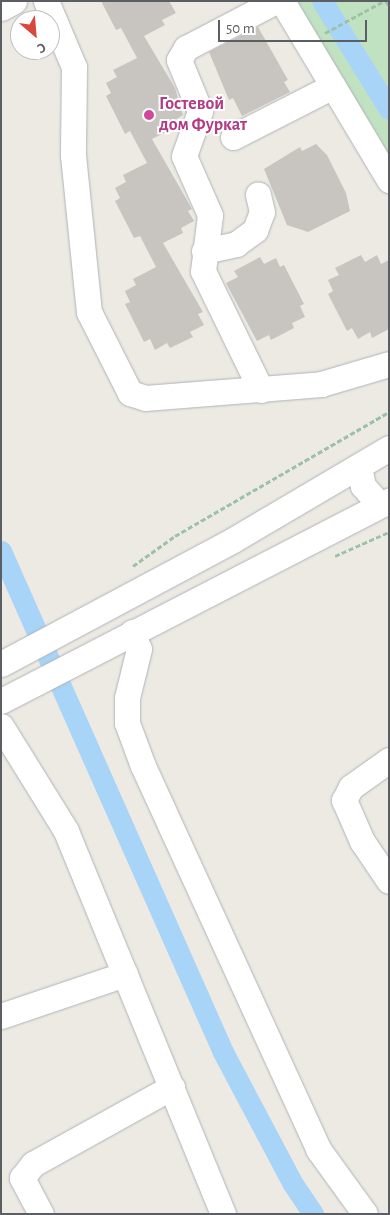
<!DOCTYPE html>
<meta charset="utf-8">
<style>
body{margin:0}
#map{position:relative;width:390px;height:1215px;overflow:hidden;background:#eceae3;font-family:"Alegreya Sans",sans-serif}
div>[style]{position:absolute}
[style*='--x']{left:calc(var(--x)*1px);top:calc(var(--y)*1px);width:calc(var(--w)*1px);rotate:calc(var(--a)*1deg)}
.green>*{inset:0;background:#c1e2c1}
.canal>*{height:21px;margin:-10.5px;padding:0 10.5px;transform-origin:10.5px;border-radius:10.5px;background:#a8d4f7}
.building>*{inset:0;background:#c8c5c0}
.path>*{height:3px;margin-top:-1.5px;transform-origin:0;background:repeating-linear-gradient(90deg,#9bc2a6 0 5px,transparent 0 7.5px)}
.roads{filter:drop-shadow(0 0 1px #b0b3b7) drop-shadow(0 0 1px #b0b3b7)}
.minor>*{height:25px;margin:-12.5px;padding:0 12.5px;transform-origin:12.5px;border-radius:12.5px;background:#fff}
.dots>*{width:14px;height:14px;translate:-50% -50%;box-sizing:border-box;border:2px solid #fff;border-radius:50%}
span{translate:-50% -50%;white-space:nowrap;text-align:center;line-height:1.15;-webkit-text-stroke:4px #fff;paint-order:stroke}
.hotel-label{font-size:18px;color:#b23c85;font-weight:700}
.left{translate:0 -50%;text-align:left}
.frame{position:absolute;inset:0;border:2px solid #5b5e62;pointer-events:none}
.north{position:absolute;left:10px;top:10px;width:50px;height:50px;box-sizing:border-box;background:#fff;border:1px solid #bdbfc0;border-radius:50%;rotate:153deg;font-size:14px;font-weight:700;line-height:20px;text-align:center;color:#5b5e62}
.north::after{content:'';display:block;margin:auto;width:18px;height:22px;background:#d9483c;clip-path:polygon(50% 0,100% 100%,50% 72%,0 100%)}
.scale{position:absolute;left:218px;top:20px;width:149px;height:22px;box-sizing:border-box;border:2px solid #5b5e62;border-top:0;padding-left:6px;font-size:15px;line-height:18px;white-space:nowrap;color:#5b5e62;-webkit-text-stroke:4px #fff;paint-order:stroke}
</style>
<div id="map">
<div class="green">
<i style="clip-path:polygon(295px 1px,389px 1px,389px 155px,369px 121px)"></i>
</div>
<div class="canal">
<i style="--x:322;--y:1;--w:127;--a:58.2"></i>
<i style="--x:1;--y:551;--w:548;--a:66.1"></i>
<i style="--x:223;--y:1052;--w:149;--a:62.1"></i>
<i style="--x:293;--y:1184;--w:36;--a:56"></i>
</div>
<div class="building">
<i style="clip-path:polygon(101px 1px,169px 1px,176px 13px,162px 20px,165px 25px,144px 36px,175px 88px,183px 115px,171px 123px,174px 128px,152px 139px,192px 209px,188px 211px,194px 221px,181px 228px,183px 233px,163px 243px,203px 312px,198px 314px,204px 325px,190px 332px,193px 337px,170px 348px,167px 343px,155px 350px,150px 339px,144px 342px,125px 304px,130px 302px,125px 291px,136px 285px,133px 279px,156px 267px,140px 236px,134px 238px,115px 201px,120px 198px,115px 188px,126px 182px,123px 175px,147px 163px,130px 131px,125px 134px,106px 96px,111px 93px,106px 83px,117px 77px,113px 70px,137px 58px,121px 28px,116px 30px)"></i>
<i style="clip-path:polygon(258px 27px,288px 80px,284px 82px,290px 92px,242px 116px,233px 98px,229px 100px,209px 52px)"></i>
<i style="clip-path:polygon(316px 144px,327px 155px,346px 193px,350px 211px,308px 232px,287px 225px,264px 169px,300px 147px,302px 151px)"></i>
<i style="clip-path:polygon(361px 255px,365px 262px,377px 255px,381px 264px,389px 260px,389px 329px,372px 338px,370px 332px,358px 339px,352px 328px,347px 331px,328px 294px,333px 291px,328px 280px,339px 275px,335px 268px)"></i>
<i style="clip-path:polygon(260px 257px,264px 264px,276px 258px,280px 267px,284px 265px,304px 304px,300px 306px,305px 317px,292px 323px,294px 328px,271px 340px,269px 335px,257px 341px,226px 283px,238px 277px,234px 271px)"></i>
</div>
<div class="path">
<i style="--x:386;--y:1;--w:6;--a:59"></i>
<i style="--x:325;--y:33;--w:67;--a:-28.5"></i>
<i style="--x:335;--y:556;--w:59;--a:-24"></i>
<i style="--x:133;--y:566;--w:52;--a:-35.5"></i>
<i style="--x:175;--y:536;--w:247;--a:-30.1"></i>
</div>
<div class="roads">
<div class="minor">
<i style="--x:46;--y:1;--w:72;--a:67"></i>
<i style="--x:74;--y:67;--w:88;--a:90.7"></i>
<i style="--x:73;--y:155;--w:158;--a:84.2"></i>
<i style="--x:89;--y:312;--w:91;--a:63.2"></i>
<i style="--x:130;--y:393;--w:16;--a:18"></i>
<i style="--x:145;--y:398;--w:177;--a:-4.5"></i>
<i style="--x:321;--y:384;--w:71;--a:-16.4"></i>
<i style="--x:282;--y:1;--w:209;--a:59.1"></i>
<i style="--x:1;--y:8;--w:15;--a:-28"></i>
<i style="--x:233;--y:137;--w:112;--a:-27"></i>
<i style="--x:204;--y:251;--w:33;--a:-12"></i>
<i style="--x:236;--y:244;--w:24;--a:-36"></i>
<i style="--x:255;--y:230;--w:19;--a:-69"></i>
<i style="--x:262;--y:212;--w:18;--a:-103"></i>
<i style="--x:261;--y:390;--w:132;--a:-116"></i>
<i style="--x:203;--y:271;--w:56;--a:-82.9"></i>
<i style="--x:210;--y:215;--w:64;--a:-113.8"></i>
<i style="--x:184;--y:156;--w:48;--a:-70.4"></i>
<i style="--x:200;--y:111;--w:55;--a:-112.4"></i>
<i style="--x:179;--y:60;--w:14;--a:-60"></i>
<i style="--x:186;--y:48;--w:102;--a:-27.6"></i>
<i style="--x:359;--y:466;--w:20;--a:79"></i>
<i style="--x:363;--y:486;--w:25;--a:48"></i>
<i style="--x:132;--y:632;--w:18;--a:68"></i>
<i style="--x:139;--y:649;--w:50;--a:103.8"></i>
<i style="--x:127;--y:698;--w:25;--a:90"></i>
<i style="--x:127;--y:723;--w:46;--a:69.6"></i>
<i style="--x:143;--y:766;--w:421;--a:65.4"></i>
<i style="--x:318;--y:1149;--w:80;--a:54.1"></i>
<i style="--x:1;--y:664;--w:263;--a:-28.1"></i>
<i style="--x:233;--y:540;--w:181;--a:-30.5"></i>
<i style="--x:1;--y:701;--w:437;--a:-27.3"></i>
<i style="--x:1;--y:726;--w:123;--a:58.2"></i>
<i style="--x:66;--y:831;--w:414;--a:67.7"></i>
<i style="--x:389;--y:760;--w:47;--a:144.6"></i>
<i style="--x:351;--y:787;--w:15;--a:118"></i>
<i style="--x:344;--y:800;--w:45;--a:66.3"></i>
<i style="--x:362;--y:841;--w:48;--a:56"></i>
<i style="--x:1;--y:1016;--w:131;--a:-18.7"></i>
<i style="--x:41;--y:1214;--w:41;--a:-117.8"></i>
<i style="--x:22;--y:1178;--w:18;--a:-52"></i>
<i style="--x:33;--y:1164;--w:159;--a:-29"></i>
</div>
</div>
<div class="dots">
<i style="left:149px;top:115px;background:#d1479c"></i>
</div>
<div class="hotel-label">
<span class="left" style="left:159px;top:115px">Гостевой<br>дом Фуркат</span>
</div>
<div class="frame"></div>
<div class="north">С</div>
<div class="scale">50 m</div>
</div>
